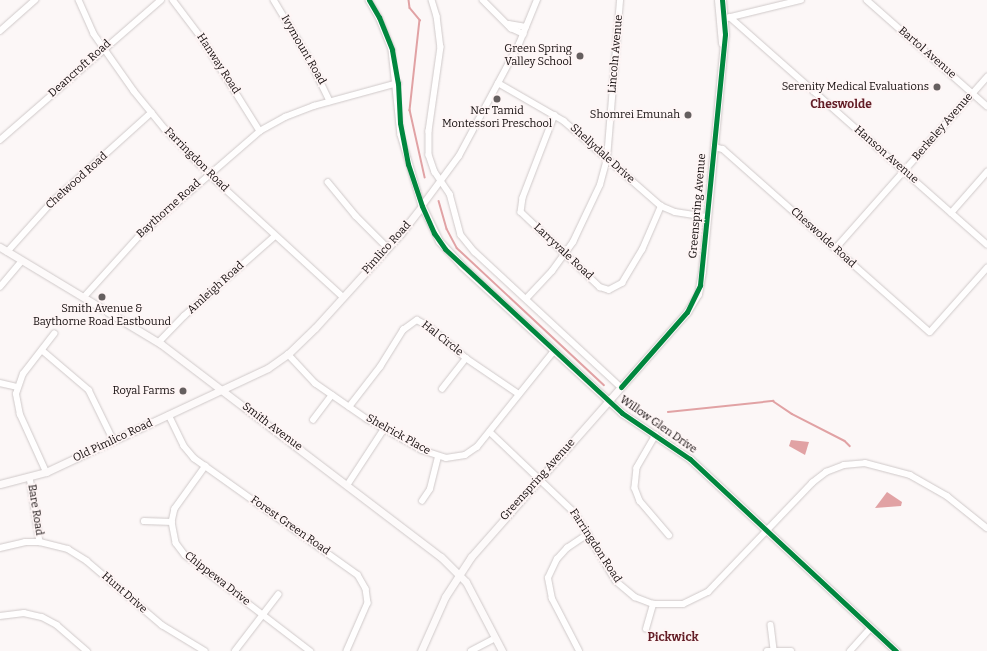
<!DOCTYPE html>
<style>
body{margin:0}
#map{position:relative;width:987px;height:651px;overflow:hidden;background:#fcf7f7;font-family:Bitter,serif}
div>[style]{position:absolute}
[style*='--x']{left:calc(var(--x)*1px);top:calc(var(--y)*1px);width:calc(var(--w)*1px);rotate:calc(var(--a)*1deg)}
.water>*{inset:0;background:#e1a2a4}
.stream>*{height:1.5px;margin:-0.75px;padding:0 0.75px;transform-origin:0.75px;border-radius:0.75px;background:#e1a2a4}
.roads{filter:drop-shadow(0 0 1px #cfc9c9) drop-shadow(0 0 1px #cfc9c9)}
.street>*{height:5.5px;margin:-2.75px;padding:0 2.75px;transform-origin:2.75px;border-radius:2.75px;background:#fffefe}
.secondary>*{height:7px;margin:-3.5px;padding:0 3.5px;transform-origin:3.5px;border-radius:3.5px;background:#fdfafa}
.cycleway>*{height:5px;margin:-2.5px;padding:0 2.5px;transform-origin:2.5px;border-radius:2.5px;background:#00873e}
.dots>*{width:11px;height:11px;translate:-50% -50%;box-sizing:border-box;border:2px solid #fef5f5;border-radius:50%}
span{translate:-50% -50%;white-space:nowrap;text-align:center;line-height:1.15;-webkit-text-stroke:3px #fef5f5;paint-order:stroke}
.street-label{font-size:11px;color:#140d0d}
.poi-label{font-size:11px;color:#140d0d}
.right{translate:-100% -50%;text-align:right}
.neighbourhood-label{font-size:12px;color:#631d26;font-weight:700}
</style>
<div id="map">
<div class="water">
<i style="clip-path:polygon(791px 440px,809px 442px,805px 455px,789px 446px)"></i>
<i style="clip-path:polygon(887px 492px,902px 502px,901px 506px,875px 508px)"></i>
</div>
<div class="stream">
<i style="--x:409;--y:0;--w:8;--a:83"></i>
<i style="--x:410;--y:8;--w:16;--a:50"></i>
<i style="--x:420;--y:20;--w:91;--a:96.3"></i>
<i style="--x:410;--y:110;--w:69;--a:77.4"></i>
<i style="--x:439;--y:201;--w:29;--a:74"></i>
<i style="--x:447;--y:229;--w:21;--a:62"></i>
<i style="--x:457;--y:248;--w:201;--a:43"></i>
<i style="--x:668;--y:412;--w:106;--a:-6"></i>
<i style="--x:773;--y:401;--w:23;--a:34"></i>
<i style="--x:792;--y:414;--w:59;--a:27"></i>
<i style="--x:845;--y:441;--w:7;--a:45"></i>
</div>
<div class="roads">
<div class="street">
<i style="--x:79;--y:0;--w:37;--a:66"></i>
<i style="--x:94;--y:34;--w:70;--a:54.9"></i>
<i style="--x:134;--y:91;--w:49;--a:50.8"></i>
<i style="--x:165;--y:129;--w:63;--a:45.6"></i>
<i style="--x:209;--y:174;--w:182;--a:42.5"></i>
<i style="--x:173;--y:0;--w:46;--a:52.9"></i>
<i style="--x:201;--y:37;--w:111;--a:57.9"></i>
<i style="--x:274;--y:0;--w:68;--a:58.9"></i>
<i style="--x:309;--y:58;--w:48;--a:64"></i>
<i style="--x:369;--y:0;--w:20;--a:60"></i>
<i style="--x:379;--y:17;--w:35;--a:68"></i>
<i style="--x:392;--y:50;--w:85;--a:84"></i>
<i style="--x:401;--y:135;--w:74;--a:73.5"></i>
<i style="--x:432;--y:0;--w:17;--a:73"></i>
<i style="--x:437;--y:16;--w:31;--a:83"></i>
<i style="--x:441;--y:47;--w:85;--a:98.1"></i>
<i style="--x:429;--y:131;--w:24;--a:90"></i>
<i style="--x:429;--y:155;--w:18;--a:71"></i>
<i style="--x:435;--y:172;--w:27;--a:56"></i>
<i style="--x:450;--y:194;--w:42;--a:75"></i>
<i style="--x:461;--y:235;--w:22;--a:51"></i>
<i style="--x:475;--y:252;--w:199;--a:42.8"></i>
<i style="--x:483;--y:0;--w:40;--a:45"></i>
<i style="--x:511;--y:28;--w:14;--a:25"></i>
<i style="--x:867;--y:0;--w:160;--a:41.5"></i>
<i style="--x:730;--y:17;--w:343;--a:41.5"></i>
<i style="--x:727;--y:18;--w:76;--a:-13.7"></i>
<i style="--x:509;--y:24;--w:17;--a:10"></i>
<i style="--x:0;--y:31;--w:47;--a:-41.5"></i>
<i style="--x:498;--y:83;--w:76;--a:29.9"></i>
<i style="--x:564;--y:121;--w:129;--a:41.2"></i>
<i style="--x:661;--y:206;--w:15;--a:23"></i>
<i style="--x:675;--y:212;--w:32;--a:9"></i>
<i style="--x:555;--y:115;--w:89;--a:111.1"></i>
<i style="--x:523;--y:198;--w:14;--a:98"></i>
<i style="--x:521;--y:212;--w:109;--a:43.5"></i>
<i style="--x:600;--y:287;--w:9;--a:18"></i>
<i style="--x:609;--y:290;--w:15;--a:-28"></i>
<i style="--x:622;--y:283;--w:39;--a:-59"></i>
<i style="--x:642;--y:250;--w:48;--a:-66.6"></i>
<i style="--x:0;--y:140;--w:213;--a:-41"></i>
<i style="--x:714;--y:147;--w:9;--a:13"></i>
<i style="--x:723;--y:149;--w:276;--a:41.5"></i>
<i style="--x:930;--y:332;--w:86;--a:-48.3"></i>
<i style="--x:328;--y:182;--w:44;--a:50.5"></i>
<i style="--x:356;--y:216;--w:45;--a:45"></i>
<i style="--x:422;--y:206;--w:62;--a:-53.5"></i>
<i style="--x:459;--y:156;--w:127;--a:-61.8"></i>
<i style="--x:519;--y:44;--w:48;--a:-67.8"></i>
<i style="--x:951;--y:213;--w:55;--a:-48.7"></i>
<i style="--x:835;--y:249;--w:230;--a:-48.5"></i>
<i style="--x:7;--y:252;--w:66;--a:-48.1"></i>
<i style="--x:51;--y:203;--w:135;--a:-42"></i>
<i style="--x:0;--y:287;--w:34;--a:-50"></i>
<i style="--x:84;--y:297;--w:84;--a:-47.9"></i>
<i style="--x:140;--y:235;--w:159;--a:-40.9"></i>
<i style="--x:260;--y:131;--w:29;--a:-29"></i>
<i style="--x:285;--y:117;--w:31;--a:-21"></i>
<i style="--x:314;--y:106;--w:87;--a:-15.3"></i>
<i style="--x:526;--y:299;--w:38;--a:-47"></i>
<i style="--x:552;--y:271;--w:36;--a:-54"></i>
<i style="--x:573;--y:242;--w:63;--a:-64.7"></i>
<i style="--x:600;--y:185;--w:27;--a:-75"></i>
<i style="--x:607;--y:159;--w:160;--a:-85.3"></i>
<i style="--x:159;--y:342;--w:36;--a:-46"></i>
<i style="--x:184;--y:316;--w:121;--a:-41.3"></i>
<i style="--x:42;--y:350;--w:62;--a:40.4"></i>
<i style="--x:89;--y:390;--w:57;--a:63.9"></i>
<i style="--x:288;--y:354;--w:40;--a:47"></i>
<i style="--x:315;--y:383;--w:63;--a:34.7"></i>
<i style="--x:367;--y:419;--w:63;--a:29.4"></i>
<i style="--x:422;--y:450;--w:25;--a:18"></i>
<i style="--x:446;--y:458;--w:19;--a:-9"></i>
<i style="--x:465;--y:455;--w:14;--a:-34"></i>
<i style="--x:477;--y:447;--w:123;--a:-51.3"></i>
<i style="--x:0;--y:383;--w:17;--a:13"></i>
<i style="--x:442;--y:389;--w:39;--a:-52"></i>
<i style="--x:349;--y:407;--w:51;--a:-52.2"></i>
<i style="--x:380;--y:367;--w:44;--a:-58.1"></i>
<i style="--x:403;--y:330;--w:17;--a:-36"></i>
<i style="--x:417;--y:320;--w:13;--a:27"></i>
<i style="--x:429;--y:326;--w:49;--a:40.9"></i>
<i style="--x:466;--y:358;--w:64;--a:34.2"></i>
<i style="--x:169;--y:415;--w:34;--a:64"></i>
<i style="--x:184;--y:446;--w:16;--a:50"></i>
<i style="--x:194;--y:458;--w:201;--a:35.5"></i>
<i style="--x:358;--y:575;--w:16;--a:60"></i>
<i style="--x:366;--y:589;--w:14;--a:82"></i>
<i style="--x:368;--y:603;--w:52;--a:113.6"></i>
<i style="--x:313;--y:420;--w:31;--a:-53"></i>
<i style="--x:490;--y:432;--w:117;--a:43.6"></i>
<i style="--x:575;--y:513;--w:79;--a:58.9"></i>
<i style="--x:616;--y:581;--w:25;--a:40"></i>
<i style="--x:635;--y:597;--w:19;--a:21"></i>
<i style="--x:653;--y:604;--w:30;--a:0"></i>
<i style="--x:683;--y:604;--w:28;--a:-26"></i>
<i style="--x:708;--y:592;--w:151;--a:-46.3"></i>
<i style="--x:812;--y:483;--w:18;--a:-38"></i>
<i style="--x:826;--y:472;--w:19;--a:-21"></i>
<i style="--x:844;--y:465;--w:21;--a:-5"></i>
<i style="--x:865;--y:463;--w:47;--a:14.9"></i>
<i style="--x:910;--y:475;--w:43;--a:29.6"></i>
<i style="--x:947;--y:496;--w:51;--a:38.7"></i>
<i style="--x:656;--y:435;--w:38;--a:120"></i>
<i style="--x:637;--y:468;--w:20;--a:96"></i>
<i style="--x:635;--y:488;--w:14;--a:69"></i>
<i style="--x:640;--y:501;--w:45;--a:49.5"></i>
<i style="--x:206;--y:466;--w:53;--a:125.8"></i>
<i style="--x:175;--y:509;--w:13;--a:103"></i>
<i style="--x:172;--y:522;--w:21;--a:79"></i>
<i style="--x:176;--y:543;--w:15;--a:53"></i>
<i style="--x:185;--y:555;--w:158;--a:37.5"></i>
<i style="--x:46;--y:472;--w:63;--a:-114.5"></i>
<i style="--x:20;--y:415;--w:21;--a:-101"></i>
<i style="--x:16;--y:394;--w:21;--a:-71"></i>
<i style="--x:23;--y:374;--w:51;--a:-52.2"></i>
<i style="--x:30;--y:477;--w:66;--a:81.3"></i>
<i style="--x:348;--y:484;--w:66;--a:-56.8"></i>
<i style="--x:422;--y:501;--w:14;--a:-56"></i>
<i style="--x:430;--y:489;--w:33;--a:-76"></i>
<i style="--x:144;--y:521;--w:28;--a:2"></i>
<i style="--x:0;--y:548;--w:26;--a:-13"></i>
<i style="--x:25;--y:542;--w:15;--a:0"></i>
<i style="--x:40;--y:542;--w:29;--a:14"></i>
<i style="--x:68;--y:549;--w:22;--a:32"></i>
<i style="--x:87;--y:561;--w:99;--a:40.5"></i>
<i style="--x:162;--y:625;--w:50;--a:31.2"></i>
<i style="--x:0;--y:616;--w:24;--a:-7"></i>
<i style="--x:24;--y:613;--w:18;--a:13"></i>
<i style="--x:42;--y:617;--w:17;--a:28"></i>
<i style="--x:57;--y:625;--w:40;--a:41"></i>
<i style="--x:771;--y:625;--w:24;--a:83"></i>
<i style="--x:646;--y:629;--w:26;--a:-74"></i>
<i style="--x:235;--y:651;--w:71;--a:-52.5"></i>
<i style="--x:471;--y:651;--w:27;--a:-28"></i>
<i style="--x:579;--y:651;--w:59;--a:-117.4"></i>
<i style="--x:552;--y:599;--w:21;--a:-101"></i>
<i style="--x:548;--y:578;--w:21;--a:-65"></i>
<i style="--x:557;--y:559;--w:15;--a:-48"></i>
<i style="--x:567;--y:548;--w:25;--a:-34"></i>
<i style="--x:767;--y:651;--w:24;--a:0"></i>
<i style="--x:850;--y:651;--w:31;--a:-48"></i>
</div>
<div class="secondary">
<i style="--x:718;--y:0;--w:43;--a:84.7"></i>
<i style="--x:0;--y:247;--w:188;--a:31.1"></i>
<i style="--x:161;--y:344;--w:352;--a:37.3"></i>
<i style="--x:441;--y:557;--w:35;--a:45"></i>
<i style="--x:466;--y:582;--w:78;--a:62.4"></i>
<i style="--x:0;--y:484;--w:48;--a:-14.6"></i>
<i style="--x:46;--y:472;--w:245;--a:-25.1"></i>
<i style="--x:268;--y:368;--w:24;--a:-35"></i>
<i style="--x:288;--y:354;--w:37;--a:-44"></i>
<i style="--x:315;--y:328;--w:128;--a:-47.8"></i>
<i style="--x:401;--y:233;--w:34;--a:-52"></i>
<i style="--x:422;--y:206;--w:39;--a:64"></i>
<i style="--x:439;--y:241;--w:34;--a:47"></i>
<i style="--x:462;--y:266;--w:217;--a:42.6"></i>
<i style="--x:622;--y:413;--w:82;--a:34.1"></i>
<i style="--x:690;--y:459;--w:282;--a:43"></i>
<i style="--x:421;--y:651;--w:59;--a:-66"></i>
<i style="--x:445;--y:597;--w:48;--a:-57"></i>
<i style="--x:471;--y:557;--w:327;--a:-48.6"></i>
<i style="--x:687;--y:312;--w:21;--a:-59"></i>
<i style="--x:698;--y:294;--w:23;--a:-80"></i>
<i style="--x:702;--y:271;--w:238;--a:-84.5"></i>
<i style="--x:725;--y:34;--w:34;--a:-95"></i>
</div>
</div>
<div class="cycleway">
<i style="--x:369;--y:0;--w:20;--a:60"></i>
<i style="--x:379;--y:17;--w:35;--a:68"></i>
<i style="--x:392;--y:50;--w:34;--a:80"></i>
<i style="--x:398;--y:83;--w:40;--a:87.1"></i>
<i style="--x:400;--y:123;--w:42;--a:79"></i>
<i style="--x:408;--y:164;--w:44;--a:71.6"></i>
<i style="--x:422;--y:206;--w:30;--a:66"></i>
<i style="--x:434;--y:233;--w:19;--a:55"></i>
<i style="--x:445;--y:249;--w:241;--a:42.8"></i>
<i style="--x:622;--y:413;--w:82;--a:34.1"></i>
<i style="--x:690;--y:459;--w:282;--a:43"></i>
<i style="--x:621;--y:387;--w:100;--a:-48.7"></i>
<i style="--x:687;--y:312;--w:30;--a:-64"></i>
<i style="--x:700;--y:285;--w:252;--a:-84.3"></i>
<i style="--x:725;--y:34;--w:34;--a:-95"></i>
</div>
<div class="dots">
<i style="left:580px;top:56px;background:#655f5f"></i>
<i style="left:937px;top:87px;background:#655f5f"></i>
<i style="left:497px;top:99px;background:#655f5f"></i>
<i style="left:688px;top:115px;background:#655f5f"></i>
<i style="left:102px;top:297px;background:#655f5f"></i>
<i style="left:183px;top:391px;background:#655f5f"></i>
</div>
<div class="street-label">
<span style="left:303px;top:50px;rotate:60deg">Ivymount Road</span>
<span style="left:927px;top:53px;rotate:41deg">Bartol Avenue</span>
<span style="left:616px;top:54px;rotate:-85deg">Lincoln Avenue</span>
<span style="left:218px;top:64px;rotate:57deg">Hanway Road</span>
<span style="left:80px;top:69px;rotate:-42deg">Deancroft Road</span>
<span style="left:943px;top:127px;rotate:-49deg">Berkeley Avenue</span>
<span style="left:602px;top:154px;rotate:42deg">Shellydale Drive</span>
<span style="left:886px;top:155px;rotate:41deg">Hanson Avenue</span>
<span style="left:196px;top:160px;rotate:45deg">Farringdon Road</span>
<span style="left:77px;top:181px;rotate:-42deg">Chelwood Road</span>
<span style="left:698px;top:206px;rotate:-85deg">Greenspring Avenue</span>
<span style="left:169px;top:209px;rotate:-42deg">Baythorne Road</span>
<span style="left:823px;top:238px;rotate:42deg">Cheswolde Road</span>
<span style="left:387px;top:248px;rotate:-48deg">Pimlico Road</span>
<span style="left:563px;top:252px;rotate:43deg">Larryvale Road</span>
<span style="left:216px;top:288px;rotate:-42deg">Amleigh Road</span>
<span style="left:442px;top:339px;rotate:38deg">Hal Circle</span>
<span style="left:658px;top:425px;rotate:35deg">Willow Glen Drive</span>
<span style="left:272px;top:427px;rotate:37deg">Smith Avenue</span>
<span style="left:398px;top:435px;rotate:29deg">Shelrick Place</span>
<span style="left:113px;top:441px;rotate:-25deg">Old Pimlico Road</span>
<span style="left:538px;top:480px;rotate:-48deg">Greenspring Avenue</span>
<span style="left:35px;top:510px;rotate:81deg">Bare Road</span>
<span style="left:290px;top:526px;rotate:35deg">Forest Green Road</span>
<span style="left:595px;top:546px;rotate:57deg">Farringdon Road</span>
<span style="left:217px;top:579px;rotate:38deg">Chippewa Drive</span>
<span style="left:124px;top:593px;rotate:41deg">Hunt Drive</span>
</div>
<div class="poi-label">
<span class="right" style="left:572px;top:56px">Green Spring<br>Valley School</span>
<span class="right" style="left:929px;top:87px">Serenity Medical Evaluations</span>
<span style="left:497px;top:118px">Ner Tamid<br>Montessori Preschool</span>
<span class="right" style="left:680px;top:115px">Shomrei Emunah</span>
<span style="left:102px;top:316px">Smith Avenue &amp;<br>Baythorne Road Eastbound</span>
<span class="right" style="left:175px;top:391px">Royal Farms</span>
</div>
<div class="neighbourhood-label">
<span style="left:841px;top:105px">Cheswolde</span>
<span style="left:673px;top:638px">Pickwick</span>
</div>
</div>
